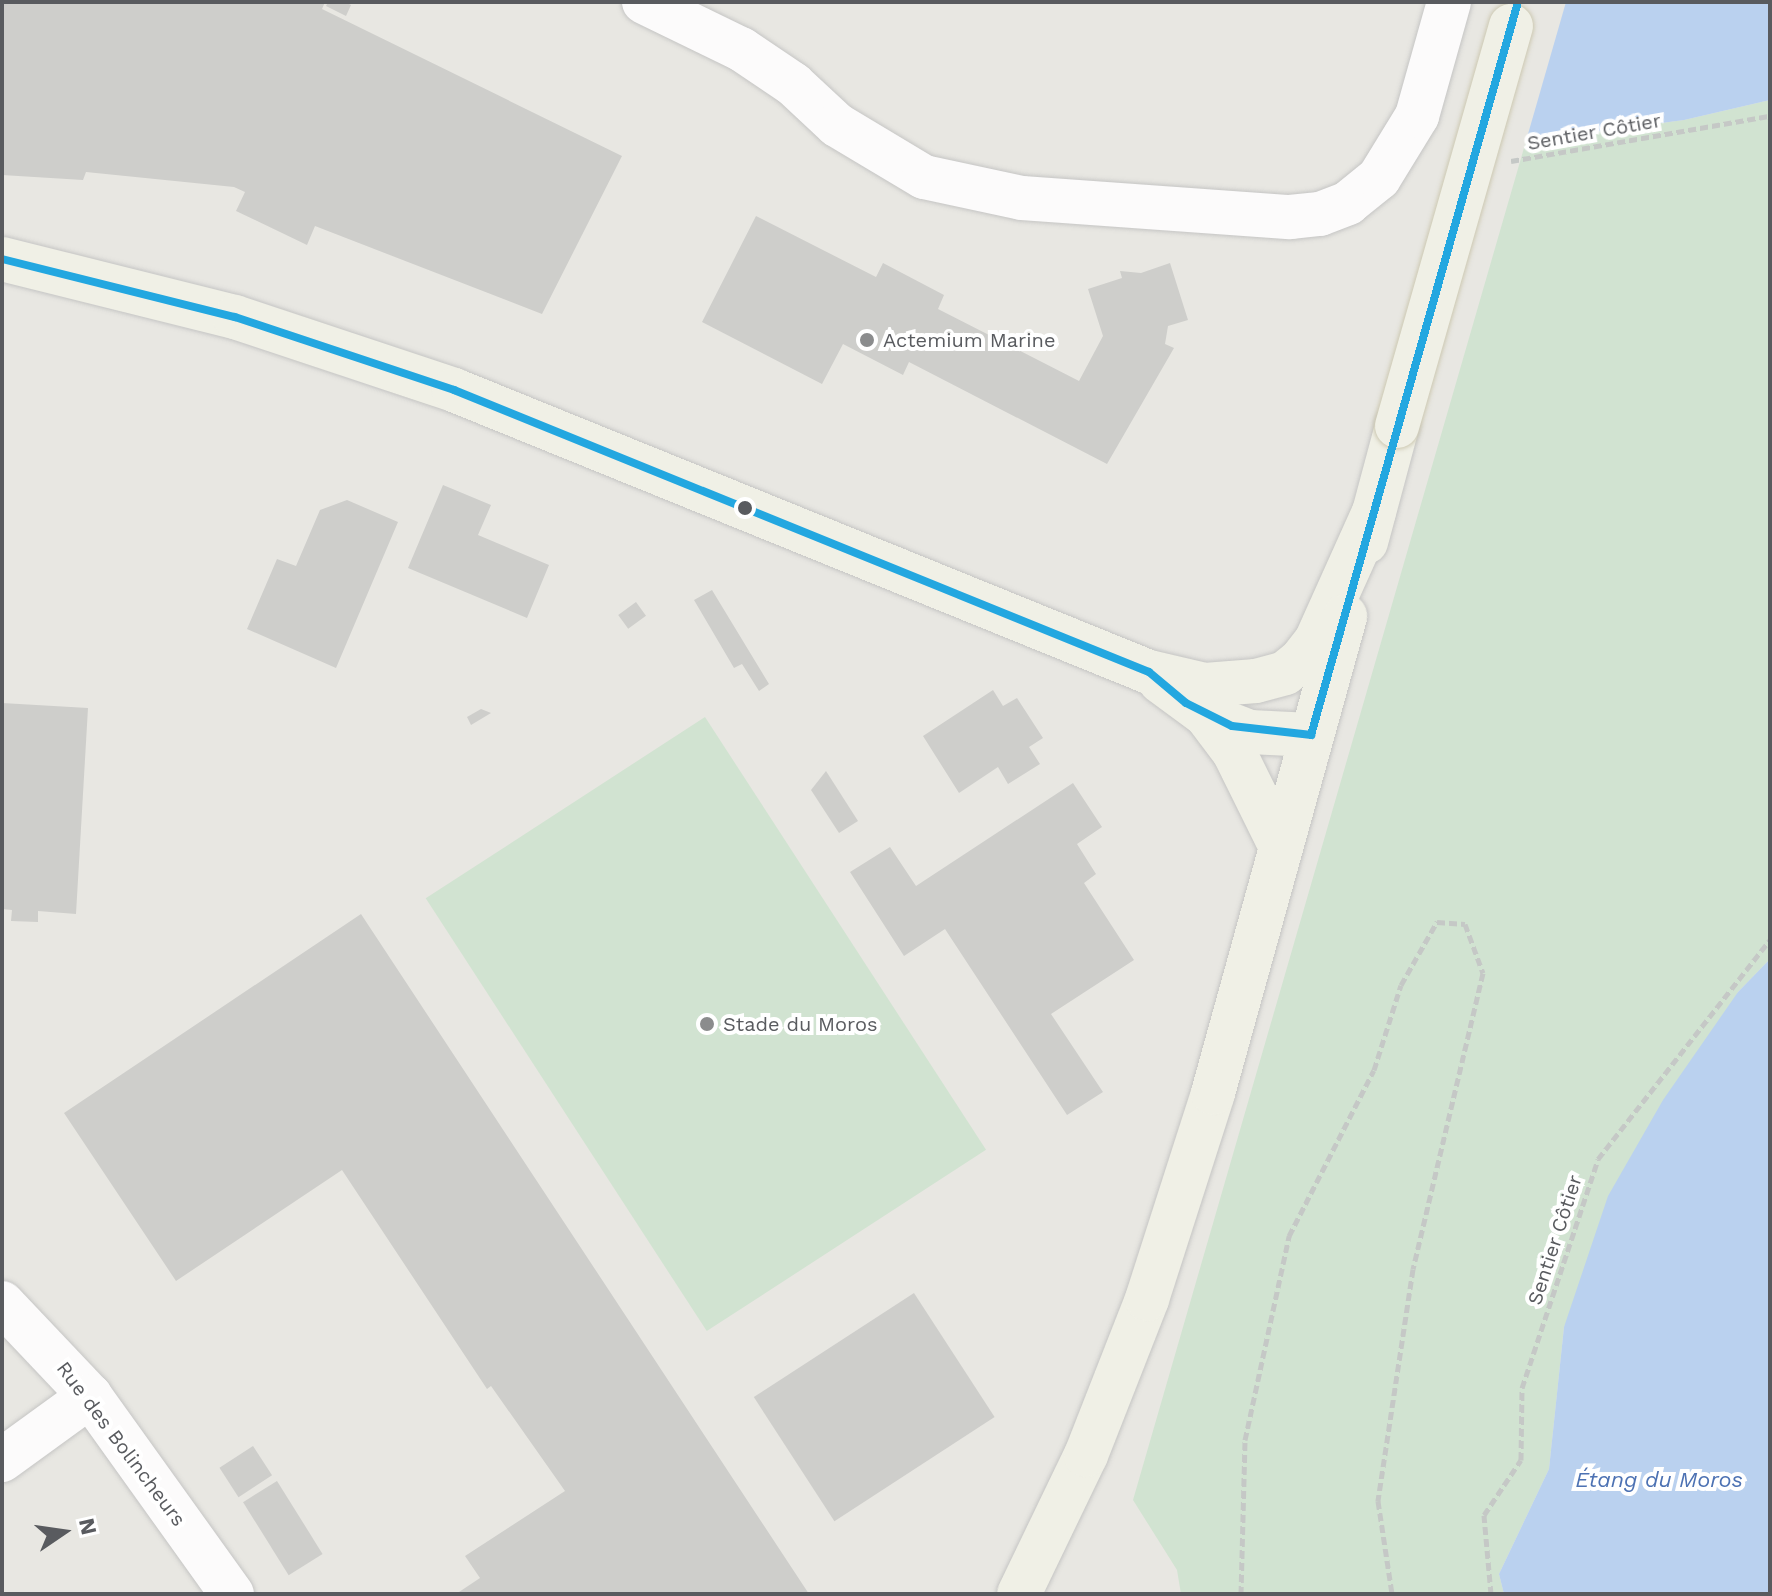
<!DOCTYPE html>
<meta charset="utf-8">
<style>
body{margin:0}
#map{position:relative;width:1772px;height:1596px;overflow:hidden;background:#e8e7e2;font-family:"Work Sans",sans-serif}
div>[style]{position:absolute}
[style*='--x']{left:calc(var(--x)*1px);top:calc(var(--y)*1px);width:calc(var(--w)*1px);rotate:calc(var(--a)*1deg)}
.green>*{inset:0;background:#d1e3d1;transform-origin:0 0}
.water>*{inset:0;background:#bad1ef}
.building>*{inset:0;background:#cececb;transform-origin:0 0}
.path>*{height:5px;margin-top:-2.5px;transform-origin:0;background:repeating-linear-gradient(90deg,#c5c8c6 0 8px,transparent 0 12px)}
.roads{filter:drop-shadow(0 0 2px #c5c5c4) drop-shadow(0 0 2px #c5c5c4)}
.minor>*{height:44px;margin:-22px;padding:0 22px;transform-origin:22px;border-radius:22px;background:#fcfbfb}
.major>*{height:44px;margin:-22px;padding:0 22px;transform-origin:22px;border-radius:22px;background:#f0f0e6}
.bridges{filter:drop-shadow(0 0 2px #cdc9b3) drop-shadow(0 0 2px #cdc9b3)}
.major-bridge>*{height:44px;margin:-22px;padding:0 22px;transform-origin:22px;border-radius:22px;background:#f0f0e6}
.bus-1>*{height:8px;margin:-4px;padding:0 4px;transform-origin:4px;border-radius:4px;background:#23a7e0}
.dots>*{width:22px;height:22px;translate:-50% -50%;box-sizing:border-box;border:4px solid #fff;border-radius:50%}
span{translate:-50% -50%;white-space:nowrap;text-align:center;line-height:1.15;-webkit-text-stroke:8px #fff;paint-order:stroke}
.street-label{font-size:20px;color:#595b5f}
.poi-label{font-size:20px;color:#595b5f}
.left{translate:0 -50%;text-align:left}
.water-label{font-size:22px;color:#4d72b3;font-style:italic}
.frame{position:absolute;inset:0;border:4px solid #595b5f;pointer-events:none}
.north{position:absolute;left:24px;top:1492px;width:80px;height:80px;-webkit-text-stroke:6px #fff;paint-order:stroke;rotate:77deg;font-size:22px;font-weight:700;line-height:32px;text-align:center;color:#595b5f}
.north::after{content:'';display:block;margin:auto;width:28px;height:36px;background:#595b5f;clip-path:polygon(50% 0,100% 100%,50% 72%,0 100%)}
</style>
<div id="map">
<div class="green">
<i style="clip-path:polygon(1770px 100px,1770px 959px,1738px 992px,1564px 1327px,1549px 1469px,1499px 1574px,1504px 1594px,1181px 1594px,1177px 1570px,1133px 1500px,1526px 141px,1684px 120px)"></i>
<i style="left:705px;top:717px;width:516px;height:333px;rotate:57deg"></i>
</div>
<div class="water">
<i style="clip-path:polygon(1566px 2px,1770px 2px,1770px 100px,1684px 120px,1526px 141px)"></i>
<i style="clip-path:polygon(1770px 959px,1770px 1594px,1504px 1594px,1499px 1574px,1549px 1469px,1564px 1327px,1608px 1196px,1663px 1100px,1738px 992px)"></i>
</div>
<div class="building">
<i style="clip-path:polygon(2px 2px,325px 2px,322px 9px,622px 156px,542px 314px,315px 226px,307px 245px,236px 211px,245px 192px,234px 187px,86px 172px,83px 180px,2px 175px)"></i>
<i style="clip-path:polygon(328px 2px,345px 2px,351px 5px,346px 16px,326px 6px)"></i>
<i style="clip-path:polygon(756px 216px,876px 277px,883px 263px,944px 295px,938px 309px,1079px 381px,1103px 336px,1088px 289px,1122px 278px,1120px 271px,1141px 273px,1170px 263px,1188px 320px,1168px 326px,1165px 344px,1174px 348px,1107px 464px,909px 362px,903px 375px,843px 344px,822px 384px,702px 322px)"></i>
<i style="clip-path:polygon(443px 485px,491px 505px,478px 535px,549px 565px,527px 618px,408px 568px)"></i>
<i style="clip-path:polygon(347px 500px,398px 522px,336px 668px,247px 629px,277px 559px,296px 566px,320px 510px)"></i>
<i style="clip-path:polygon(712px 590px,769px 684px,759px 691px,742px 664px,734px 668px,694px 600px)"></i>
<i style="left:636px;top:602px;width:17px;height:22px;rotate:54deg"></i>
<i style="clip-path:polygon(993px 690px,1003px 706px,1017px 698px,1043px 738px,1029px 747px,1040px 764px,1008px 784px,998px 767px,959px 793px,923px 736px)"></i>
<i style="clip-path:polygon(2px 703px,88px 708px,76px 914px,38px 911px,38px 922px,11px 921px,12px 910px,2px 909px)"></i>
<i style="clip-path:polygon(481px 709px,491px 713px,471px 725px,467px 717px)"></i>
<i style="clip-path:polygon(826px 771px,858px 821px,839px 833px,811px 790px)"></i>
<i style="clip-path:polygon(1073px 783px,1102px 827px,1077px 844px,1096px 874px,1084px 883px,1134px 960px,1051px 1014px,1103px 1092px,1067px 1115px,945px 929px,904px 956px,850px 872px,890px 847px,916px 886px)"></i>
<i style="clip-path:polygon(361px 914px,809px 1594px,456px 1594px,480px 1578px,465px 1556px,565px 1491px,491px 1386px,487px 1389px,342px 1170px,176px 1281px,64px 1113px)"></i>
<i style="left:914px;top:1293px;width:148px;height:191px;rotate:57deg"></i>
<i style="left:253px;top:1446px;width:35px;height:40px;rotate:57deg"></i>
<i style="left:277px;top:1481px;width:86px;height:40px;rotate:58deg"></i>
</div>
<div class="path">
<i style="--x:1511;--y:161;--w:263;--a:-9.9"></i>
<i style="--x:1241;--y:1594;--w:154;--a:-88.5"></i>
<i style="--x:1245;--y:1440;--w:209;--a:-77.8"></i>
<i style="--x:1289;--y:1236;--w:186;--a:-62.9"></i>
<i style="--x:1374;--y:1070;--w:89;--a:-72.4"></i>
<i style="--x:1401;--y:985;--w:73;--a:-60.3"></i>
<i style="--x:1437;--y:922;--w:28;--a:4"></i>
<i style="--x:1465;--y:924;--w:52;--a:69.8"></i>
<i style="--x:1483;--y:973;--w:304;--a:103.3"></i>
<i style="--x:1413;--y:1269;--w:235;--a:98.6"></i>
<i style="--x:1378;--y:1501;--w:94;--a:81.4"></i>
<i style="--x:1491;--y:1594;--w:79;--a:-95.1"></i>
<i style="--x:1484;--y:1515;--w:66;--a:-56.1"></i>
<i style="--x:1521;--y:1460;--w:72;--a:-89.2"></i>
<i style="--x:1522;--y:1388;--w:241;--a:-71.6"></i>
<i style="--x:1598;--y:1159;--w:278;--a:-51.9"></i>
</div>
<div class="roads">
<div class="minor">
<i style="--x:644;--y:2;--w:108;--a:25.9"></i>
<i style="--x:741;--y:49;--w:63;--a:33.9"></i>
<i style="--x:793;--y:84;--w:60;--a:43"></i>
<i style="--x:837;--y:125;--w:101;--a:30.9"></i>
<i style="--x:924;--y:177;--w:100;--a:12.1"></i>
<i style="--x:1022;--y:198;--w:269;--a:4.1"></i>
<i style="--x:1290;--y:217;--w:30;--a:-6"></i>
<i style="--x:1320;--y:214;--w:30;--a:-21"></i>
<i style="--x:1348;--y:203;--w:40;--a:-39"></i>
<i style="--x:1379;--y:178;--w:73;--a:-58.5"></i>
<i style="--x:1417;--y:116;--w:118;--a:-74.3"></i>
<i style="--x:2;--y:1303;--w:128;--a:46.6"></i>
<i style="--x:90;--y:1396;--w:244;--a:54.4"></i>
<i style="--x:2;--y:1460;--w:109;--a:-36"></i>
</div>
<div class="major">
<i style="--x:2;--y:259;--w:240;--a:14"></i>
<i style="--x:235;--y:317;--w:231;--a:18.4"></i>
<i style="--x:454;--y:390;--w:750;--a:22.09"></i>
<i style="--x:1149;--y:672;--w:57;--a:13.1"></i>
<i style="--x:1205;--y:685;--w:51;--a:-4.5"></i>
<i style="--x:1256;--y:681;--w:30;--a:-15"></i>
<i style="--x:1285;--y:673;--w:21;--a:-39"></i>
<i style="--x:1301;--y:660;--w:24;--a:-52"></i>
<i style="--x:1316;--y:641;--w:141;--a:-65.8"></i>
<i style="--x:1366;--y:542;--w:120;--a:-75"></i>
<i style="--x:1160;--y:681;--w:57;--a:36.5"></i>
<i style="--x:1206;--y:715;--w:46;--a:52.9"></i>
<i style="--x:1234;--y:752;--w:104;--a:63.7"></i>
<i style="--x:1206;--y:715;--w:47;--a:21.1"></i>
<i style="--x:1250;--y:732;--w:61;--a:2.8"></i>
<i style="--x:1019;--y:1594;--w:154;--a:-64.3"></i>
<i style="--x:1086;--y:1455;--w:168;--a:-68.6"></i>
<i style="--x:1147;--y:1299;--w:216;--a:-72.2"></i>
<i style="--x:1213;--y:1093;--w:495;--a:-74.5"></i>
</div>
</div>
<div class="bridges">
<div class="major-bridge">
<i style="--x:1397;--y:426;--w:416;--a:-74.1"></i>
</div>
</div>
<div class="bus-1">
<i style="--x:2;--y:259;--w:240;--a:14"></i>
<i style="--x:235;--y:317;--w:231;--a:18.4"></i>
<i style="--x:454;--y:390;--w:750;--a:22.09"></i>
<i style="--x:1149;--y:672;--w:48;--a:40"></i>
<i style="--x:1186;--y:703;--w:51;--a:26.6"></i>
<i style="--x:1232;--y:726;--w:80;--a:6.5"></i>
<i style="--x:1311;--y:735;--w:762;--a:-74.23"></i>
</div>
<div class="dots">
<i style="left:867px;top:340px;background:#8b8c8d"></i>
<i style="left:745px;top:508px;background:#595b5f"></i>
<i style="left:707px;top:1024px;background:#8b8c8d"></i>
</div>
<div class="street-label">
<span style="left:1594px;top:132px;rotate:-10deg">Sentier Côtier</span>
<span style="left:1555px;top:1240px;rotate:-72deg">Sentier Côtier</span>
<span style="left:121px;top:1444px;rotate:53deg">Rue des Bolincheurs</span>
</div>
<div class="poi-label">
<span class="left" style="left:883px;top:340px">Actemium Marine</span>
<span class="left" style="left:723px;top:1024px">Stade du Moros</span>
</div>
<div class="water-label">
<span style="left:1659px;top:1480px">Étang du Moros</span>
</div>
<div class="frame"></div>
<div class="north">N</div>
</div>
